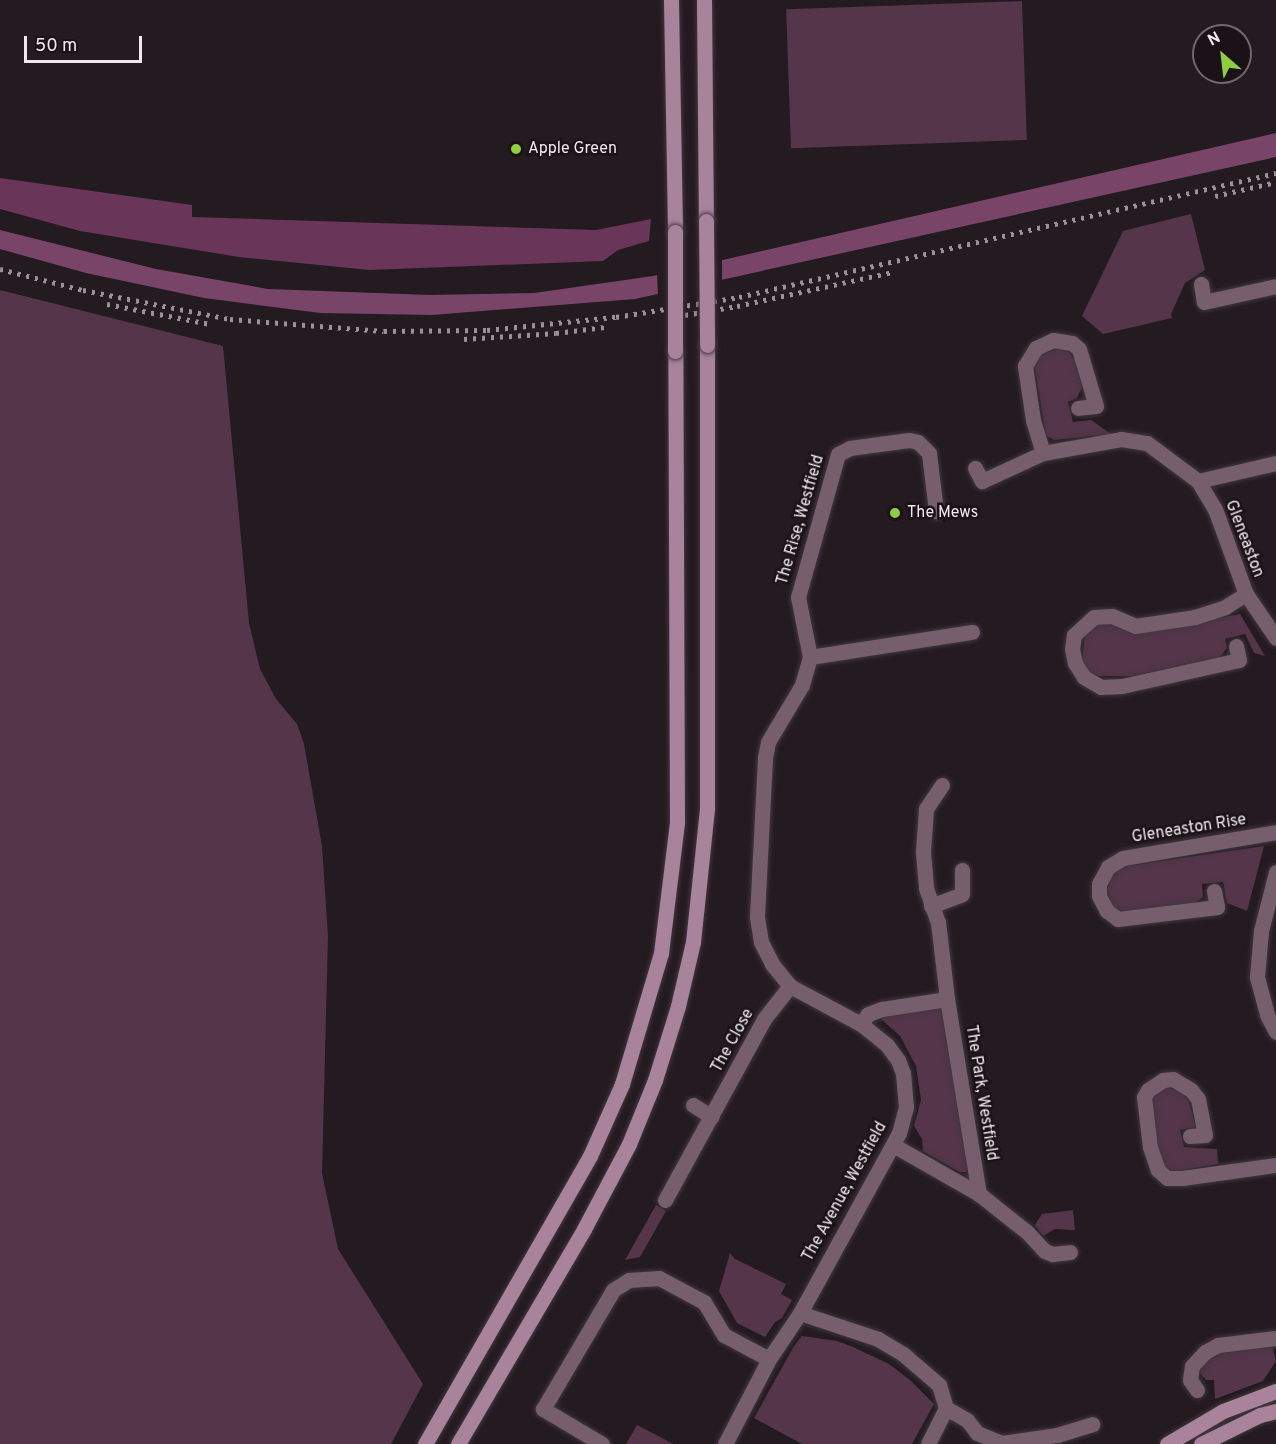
<!DOCTYPE html>
<style>
body{margin:0}
#map{position:relative;width:1276px;height:1444px;overflow:hidden;background:#241b21;font-family:Overpass,sans-serif}
div>[style]{position:absolute}
[style*='--x']{left:calc(var(--x)*1px);top:calc(var(--y)*1px);width:calc(var(--w)*1px);rotate:calc(var(--a)*1deg)}
.green>*{inset:0;background:#54354a;transform-origin:0 0}
.forest>*{inset:0;background:#693659}
.water>*{inset:0;background:#784468}
.pier>*{inset:0;background:#241b21}
.roads{filter:drop-shadow(0 0 2px #41383e) drop-shadow(0 0 2px #41383e)}
.street>*{height:15px;margin:-7.5px;padding:0 7.5px;transform-origin:7.5px;border-radius:7.5px;background:#765e6d}
.secondary>*{height:15px;margin:-7.5px;padding:0 7.5px;transform-origin:7.5px;border-radius:7.5px;background:#a9829b}
.rail>*{height:4.5px;margin-top:-2.25px;transform-origin:0;background:repeating-linear-gradient(90deg,#999296 0 3px,transparent 0 9px)}
.bridges{filter:drop-shadow(0 0 2px #41383e) drop-shadow(0 0 2px #41383e)}
.secondary-bridge>*{height:15px;margin:-7.5px;padding:0 7.5px;transform-origin:7.5px;border-radius:7.5px;background:#a9829b}
.dots>*{width:16px;height:16px;translate:-50% -50%;box-sizing:border-box;border:3px solid #1a1217;border-radius:50%}
span{translate:-50% -50%;white-space:nowrap;text-align:center;line-height:1.15;-webkit-text-stroke:5px #1a1217;paint-order:stroke}
.poi-label{font-size:16px;color:#f0eaed}
.left{translate:0 -50%;text-align:left}
.street-label{font-size:16px;color:#f0eaed}
.north{position:absolute;left:1192px;top:24px;width:60px;height:60px;box-sizing:border-box;background:#1a1217;border:2px solid #70686d;border-radius:50%;rotate:332deg;font-size:16px;font-weight:700;line-height:24px;text-align:center;color:#f0eaed}
.north::after{content:'';display:block;margin:auto;width:21px;height:27px;background:#90cd41;clip-path:polygon(50% 0,100% 100%,50% 72%,0 100%)}
.scale{position:absolute;left:24px;top:36px;width:118px;height:27px;box-sizing:border-box;border:3px solid #f0eaed;border-top:0;padding-left:8px;font-size:18px;line-height:21px;white-space:nowrap;color:#f0eaed;-webkit-text-stroke:4px #1a1217;paint-order:stroke}
</style>
<div id="map">
<div class="green">
<i style="left:1022px;top:1px;width:139px;height:236px;rotate:88deg"></i>
<i style="clip-path:polygon(1191px 214px,1205px 270px,1185px 283px,1171px 314px,1172px 318px,1103px 334px,1082px 316px,1123px 231px)"></i>
<i style="clip-path:polygon(0 290px,223px 346px,249px 623px,260px 669px,276px 699px,297px 724px,304px 744px,322px 846px,328px 936px,322px 1173px,338px 1249px,423px 1384px,391px 1444px,0 1444px)"></i>
<i style="clip-path:polygon(1059px 348px,1069px 352px,1075px 360px,1082px 387px,1077px 398px,1068px 402px,1073px 422px,1091px 420px,1111px 434px,1054px 440px,1046px 435px,1034px 363px,1043px 354px)"></i>
<i style="clip-path:polygon(1240px 614px,1265px 656px,1254px 653px,1245px 634px,1225px 639px,1227px 648px,1220px 657px,1133px 676px,1098px 676px,1090px 672px,1082px 660px,1085px 634px,1095px 625px,1108px 622px,1127px 630px,1148px 632px)"></i>
<i style="clip-path:polygon(1264px 846px,1247px 911px,1227px 903px,1223px 882px,1202px 884px,1203px 897px,1193px 904px,1124px 913px,1112px 907px,1107px 890px,1112px 874px,1121px 867px)"></i>
<i style="clip-path:polygon(935px 1007px,941px 1010px,968px 1164px,966px 1172px,960px 1172px,923px 1151px,922px 1139px,914px 1126px,921px 1100px,916px 1066px,900px 1036px,880px 1018px,879px 1014px)"></i>
<i style="clip-path:polygon(1169px 1088px,1179px 1091px,1188px 1099px,1196px 1127px,1180px 1130px,1184px 1147px,1217px 1149px,1218px 1164px,1176px 1171px,1168px 1169px,1160px 1161px,1152px 1098px,1159px 1090px)"></i>
<i style="clip-path:polygon(656px 1205px,666px 1211px,640px 1257px,625px 1260px)"></i>
<i style="clip-path:polygon(1073px 1210px,1075px 1230px,1055px 1229px,1043px 1236px,1035px 1225px,1042px 1214px)"></i>
<i style="clip-path:polygon(730px 1253px,735px 1259px,786px 1284px,781px 1294px,792px 1300px,782px 1318px,775px 1322px,765px 1337px,737px 1323px,719px 1291px)"></i>
<i style="clip-path:polygon(802px 1336px,837px 1341px,853px 1347px,889px 1364px,910px 1380px,934px 1404px,912px 1444px,802px 1444px,754px 1418px,794px 1346px)"></i>
<i style="clip-path:polygon(1272px 1345px,1276px 1361px,1263px 1381px,1215px 1399px,1214px 1380px,1206px 1380px,1200px 1373px,1204px 1361px,1223px 1349px)"></i>
<i style="clip-path:polygon(637px 1425px,662px 1438px,673px 1444px,626px 1444px)"></i>
</div>
<div class="forest">
<i style="clip-path:polygon(0 178px,192px 205px,192px 217px,596px 230px,651px 219px,649px 241px,618px 250px,603px 261px,370px 270px,239px 257px,80px 231px,0 209px)"></i>
</div>
<div class="water">
<i style="clip-path:polygon(1276px 133px,1276px 157px,635px 299px,432px 315px,320px 313px,204px 298px,86px 273px,0 249px,0 230px,156px 269px,268px 289px,430px 295px,534px 293px,653px 276px)"></i>
</div>
<div class="pier">
<i style="clip-path:polygon(722px 257px,722px 283px,658px 297px,657px 272px)"></i>
</div>
<div class="roads">
<div class="street">
<i style="--x:1201;--y:284;--w:18;--a:81"></i>
<i style="--x:1204;--y:302;--w:74;--a:-12.5"></i>
<i style="--x:1043;--y:453;--w:34;--a:-107"></i>
<i style="--x:1033;--y:420;--w:55;--a:-98.4"></i>
<i style="--x:1025;--y:366;--w:21;--a:-59"></i>
<i style="--x:1036;--y:348;--w:19;--a:-25"></i>
<i style="--x:1053;--y:340;--w:19;--a:9"></i>
<i style="--x:1072;--y:343;--w:9;--a:41"></i>
<i style="--x:1079;--y:349;--w:59;--a:73.4"></i>
<i style="--x:1096;--y:406;--w:18;--a:174"></i>
<i style="--x:975;--y:468;--w:15;--a:62"></i>
<i style="--x:982;--y:481;--w:67;--a:-24.7"></i>
<i style="--x:1043;--y:453;--w:79;--a:-10.2"></i>
<i style="--x:1121;--y:439;--w:26;--a:9"></i>
<i style="--x:1147;--y:443;--w:64;--a:36.7"></i>
<i style="--x:1198;--y:481;--w:33;--a:59"></i>
<i style="--x:1215;--y:509;--w:90;--a:70"></i>
<i style="--x:1246;--y:594;--w:53;--a:55.7"></i>
<i style="--x:1198;--y:481;--w:80;--a:-13"></i>
<i style="--x:936;--y:511;--w:58;--a:-96.9"></i>
<i style="--x:929;--y:453;--w:16;--a:-135"></i>
<i style="--x:918;--y:442;--w:9;--a:-167"></i>
<i style="--x:909;--y:440;--w:60;--a:172.3"></i>
<i style="--x:850;--y:448;--w:13;--a:153"></i>
<i style="--x:838;--y:454;--w:148;--a:105.6"></i>
<i style="--x:798;--y:597;--w:61;--a:78.7"></i>
<i style="--x:810;--y:657;--w:164;--a:-8.8"></i>
<i style="--x:1236;--y:646;--w:14;--a:78"></i>
<i style="--x:1239;--y:660;--w:120;--a:167.5"></i>
<i style="--x:1122;--y:686;--w:21;--a:177"></i>
<i style="--x:1101;--y:687;--w:20;--a:-150"></i>
<i style="--x:1084;--y:677;--w:17;--a:-123"></i>
<i style="--x:1075;--y:663;--w:14;--a:-102"></i>
<i style="--x:1072;--y:649;--w:14;--a:-82"></i>
<i style="--x:1074;--y:635;--w:27;--a:-42"></i>
<i style="--x:1094;--y:617;--w:18;--a:-3"></i>
<i style="--x:1112;--y:616;--w:25;--a:23"></i>
<i style="--x:1135;--y:626;--w:61;--a:-8.5"></i>
<i style="--x:1195;--y:617;--w:32;--a:-18"></i>
<i style="--x:1225;--y:607;--w:25;--a:-32"></i>
<i style="--x:810;--y:657;--w:29;--a:106"></i>
<i style="--x:802;--y:685;--w:66;--a:120.8"></i>
<i style="--x:768;--y:742;--w:16;--a:101"></i>
<i style="--x:765;--y:758;--w:159;--a:92.9"></i>
<i style="--x:757;--y:917;--w:25;--a:81"></i>
<i style="--x:761;--y:942;--w:25;--a:63"></i>
<i style="--x:772;--y:964;--w:28;--a:51"></i>
<i style="--x:790;--y:986;--w:81;--a:28.2"></i>
<i style="--x:861;--y:1024;--w:33;--a:39"></i>
<i style="--x:887;--y:1045;--w:19;--a:54"></i>
<i style="--x:898;--y:1060;--w:14;--a:69"></i>
<i style="--x:903;--y:1073;--w:34;--a:85"></i>
<i style="--x:906;--y:1107;--w:27;--a:105"></i>
<i style="--x:899;--y:1133;--w:205;--a:118.8"></i>
<i style="--x:800;--y:1313;--w:82;--a:18.4"></i>
<i style="--x:878;--y:1339;--w:29;--a:31"></i>
<i style="--x:903;--y:1354;--w:48;--a:40.7"></i>
<i style="--x:939;--y:1385;--w:24;--a:73"></i>
<i style="--x:946;--y:1408;--w:40;--a:116.6"></i>
<i style="--x:942;--y:785;--w:29;--a:124"></i>
<i style="--x:926;--y:809;--w:43;--a:94"></i>
<i style="--x:923;--y:852;--w:36;--a:85"></i>
<i style="--x:926;--y:888;--w:36;--a:71"></i>
<i style="--x:938;--y:922;--w:78;--a:83.3"></i>
<i style="--x:1276;--y:872;--w:61;--a:104.3"></i>
<i style="--x:1261;--y:931;--w:46;--a:95"></i>
<i style="--x:1257;--y:977;--w:39;--a:75"></i>
<i style="--x:1267;--y:1015;--w:19;--a:62"></i>
<i style="--x:1214;--y:891;--w:16;--a:79"></i>
<i style="--x:1217;--y:907;--w:100;--a:173.1"></i>
<i style="--x:1118;--y:919;--w:14;--a:-144"></i>
<i style="--x:1107;--y:911;--w:17;--a:-118"></i>
<i style="--x:1099;--y:896;--w:12;--a:-90"></i>
<i style="--x:1099;--y:884;--w:19;--a:-62"></i>
<i style="--x:1108;--y:867;--w:17;--a:-31"></i>
<i style="--x:1123;--y:858;--w:155;--a:-9.6"></i>
<i style="--x:931;--y:906;--w:33;--a:-21"></i>
<i style="--x:962;--y:894;--w:24;--a:-90"></i>
<i style="--x:861;--y:1024;--w:12;--a:-55"></i>
<i style="--x:868;--y:1014;--w:15;--a:-20"></i>
<i style="--x:882;--y:1009;--w:66;--a:-8.7"></i>
<i style="--x:947;--y:999;--w:198;--a:80.7"></i>
<i style="--x:693;--y:1105;--w:22;--a:32"></i>
<i style="--x:1190;--y:1136;--w:15;--a:-4"></i>
<i style="--x:1205;--y:1135;--w:37;--a:-101"></i>
<i style="--x:1198;--y:1099;--w:11;--a:-128"></i>
<i style="--x:1191;--y:1090;--w:21;--a:-149"></i>
<i style="--x:1173;--y:1079;--w:10;--a:174"></i>
<i style="--x:1163;--y:1080;--w:18;--a:146"></i>
<i style="--x:1148;--y:1090;--w:8;--a:120"></i>
<i style="--x:1144;--y:1097;--w:50;--a:83.2"></i>
<i style="--x:1150;--y:1147;--w:24;--a:71"></i>
<i style="--x:1158;--y:1170;--w:12;--a:42"></i>
<i style="--x:1167;--y:1178;--w:15;--a:0"></i>
<i style="--x:1182;--y:1178;--w:95;--a:-7.9"></i>
<i style="--x:893;--y:1145;--w:99;--a:29.7"></i>
<i style="--x:979;--y:1194;--w:61;--a:38.4"></i>
<i style="--x:1027;--y:1232;--w:26;--a:47"></i>
<i style="--x:1045;--y:1251;--w:8;--a:23"></i>
<i style="--x:1052;--y:1254;--w:18;--a:-6"></i>
<i style="--x:665;--y:1200;--w:206;--a:-61.3"></i>
<i style="--x:764;--y:1019;--w:42;--a:-51.8"></i>
<i style="--x:1197;--y:1390;--w:12;--a:-125"></i>
<i style="--x:1190;--y:1380;--w:14;--a:-82"></i>
<i style="--x:1192;--y:1366;--w:19;--a:-47"></i>
<i style="--x:1205;--y:1352;--w:15;--a:-28"></i>
<i style="--x:1218;--y:1345;--w:58;--a:-6.9"></i>
<i style="--x:946;--y:1408;--w:24;--a:30"></i>
<i style="--x:967;--y:1420;--w:16;--a:52"></i>
<i style="--x:977;--y:1433;--w:27;--a:22"></i>
<i style="--x:1002;--y:1443;--w:56;--a:-8.3"></i>
<i style="--x:1057;--y:1435;--w:37;--a:-17"></i>
<i style="--x:602;--y:1444;--w:69;--a:-149.3"></i>
<i style="--x:543;--y:1409;--w:138;--a:-59.5"></i>
<i style="--x:613;--y:1290;--w:19;--a:-32"></i>
<i style="--x:629;--y:1280;--w:30;--a:-4"></i>
<i style="--x:659;--y:1278;--w:51;--a:28.1"></i>
<i style="--x:704;--y:1302;--w:39;--a:59"></i>
<i style="--x:724;--y:1335;--w:51;--a:28.1"></i>
<i style="--x:725;--y:1444;--w:96;--a:-62.6"></i>
<i style="--x:769;--y:1359;--w:55;--a:-56"></i>
</div>
<div class="secondary">
<i style="--x:671;--y:0;--w:232;--a:89"></i>
<i style="--x:704;--y:0;--w:221;--a:89.5"></i>
<i style="--x:425;--y:1444;--w:332;--a:-60.2"></i>
<i style="--x:590;--y:1156;--w:79;--a:-66"></i>
<i style="--x:622;--y:1084;--w:137;--a:-73.4"></i>
<i style="--x:661;--y:953;--w:132;--a:-83"></i>
<i style="--x:677;--y:822;--w:471;--a:-90.2"></i>
<i style="--x:458;--y:1444;--w:249;--a:-59.6"></i>
<i style="--x:584;--y:1229;--w:96;--a:-62.1"></i>
<i style="--x:629;--y:1144;--w:69;--a:-67.9"></i>
<i style="--x:655;--y:1080;--w:77;--a:-72.7"></i>
<i style="--x:678;--y:1006;--w:66;--a:-76.8"></i>
<i style="--x:693;--y:942;--w:135;--a:-84"></i>
<i style="--x:707;--y:808;--w:463;--a:-90"></i>
<i style="--x:1167;--y:1444;--w:65;--a:-30.5"></i>
<i style="--x:1223;--y:1411;--w:57;--a:-20.7"></i>
<i style="--x:1201;--y:1444;--w:66;--a:-26.2"></i>
<i style="--x:1260;--y:1415;--w:16;--a:-14"></i>
</div>
</div>
<div class="rail">
<i style="--x:1215;--y:196;--w:63;--a:-12.9"></i>
<i style="--x:0;--y:269;--w:86;--a:14.2"></i>
<i style="--x:83;--y:290;--w:150;--a:11.2"></i>
<i style="--x:230;--y:319;--w:154;--a:4.5"></i>
<i style="--x:384;--y:331;--w:103;--a:-0.6"></i>
<i style="--x:487;--y:330;--w:130;--a:-5.8"></i>
<i style="--x:616;--y:317;--w:125;--a:-9.2"></i>
<i style="--x:739;--y:297;--w:551;--a:-13"></i>
<i style="--x:107;--y:304;--w:105;--a:11"></i>
<i style="--x:685;--y:315;--w:53;--a:-9.8"></i>
<i style="--x:737;--y:306;--w:160;--a:-12.3"></i>
<i style="--x:464;--y:339;--w:92;--a:-3.7"></i>
<i style="--x:556;--y:333;--w:49;--a:-7"></i>
</div>
<div class="bridges">
<div class="secondary-bridge">
<i style="--x:706;--y:221;--w:124;--a:89.5"></i>
<i style="--x:675;--y:351;--w:119;--a:-90"></i>
</div>
</div>
<div class="dots">
<i style="left:516px;top:149px;background:#90cd41"></i>
<i style="left:895px;top:513px;background:#90cd41"></i>
</div>
<div class="poi-label">
<span class="left" style="left:528px;top:149px">Apple Green</span>
<span class="left" style="left:907px;top:513px">The Mews</span>
</div>
<div class="street-label">
<span style="left:801px;top:520px;rotate:-74deg">The Rise, Westfield</span>
<span style="left:1244px;top:539px;rotate:69deg">Gleneaston</span>
<span style="left:1189px;top:829px;rotate:-9deg">Gleneaston Rise</span>
<span style="left:733px;top:1041px;rotate:-61deg">The Close</span>
<span style="left:981px;top:1093px;rotate:81deg">The Park, Westfield</span>
<span style="left:845px;top:1192px;rotate:-61deg">The Avenue, Westfield</span>
</div>
<div class="north">N</div>
<div class="scale">50 m</div>
</div>
